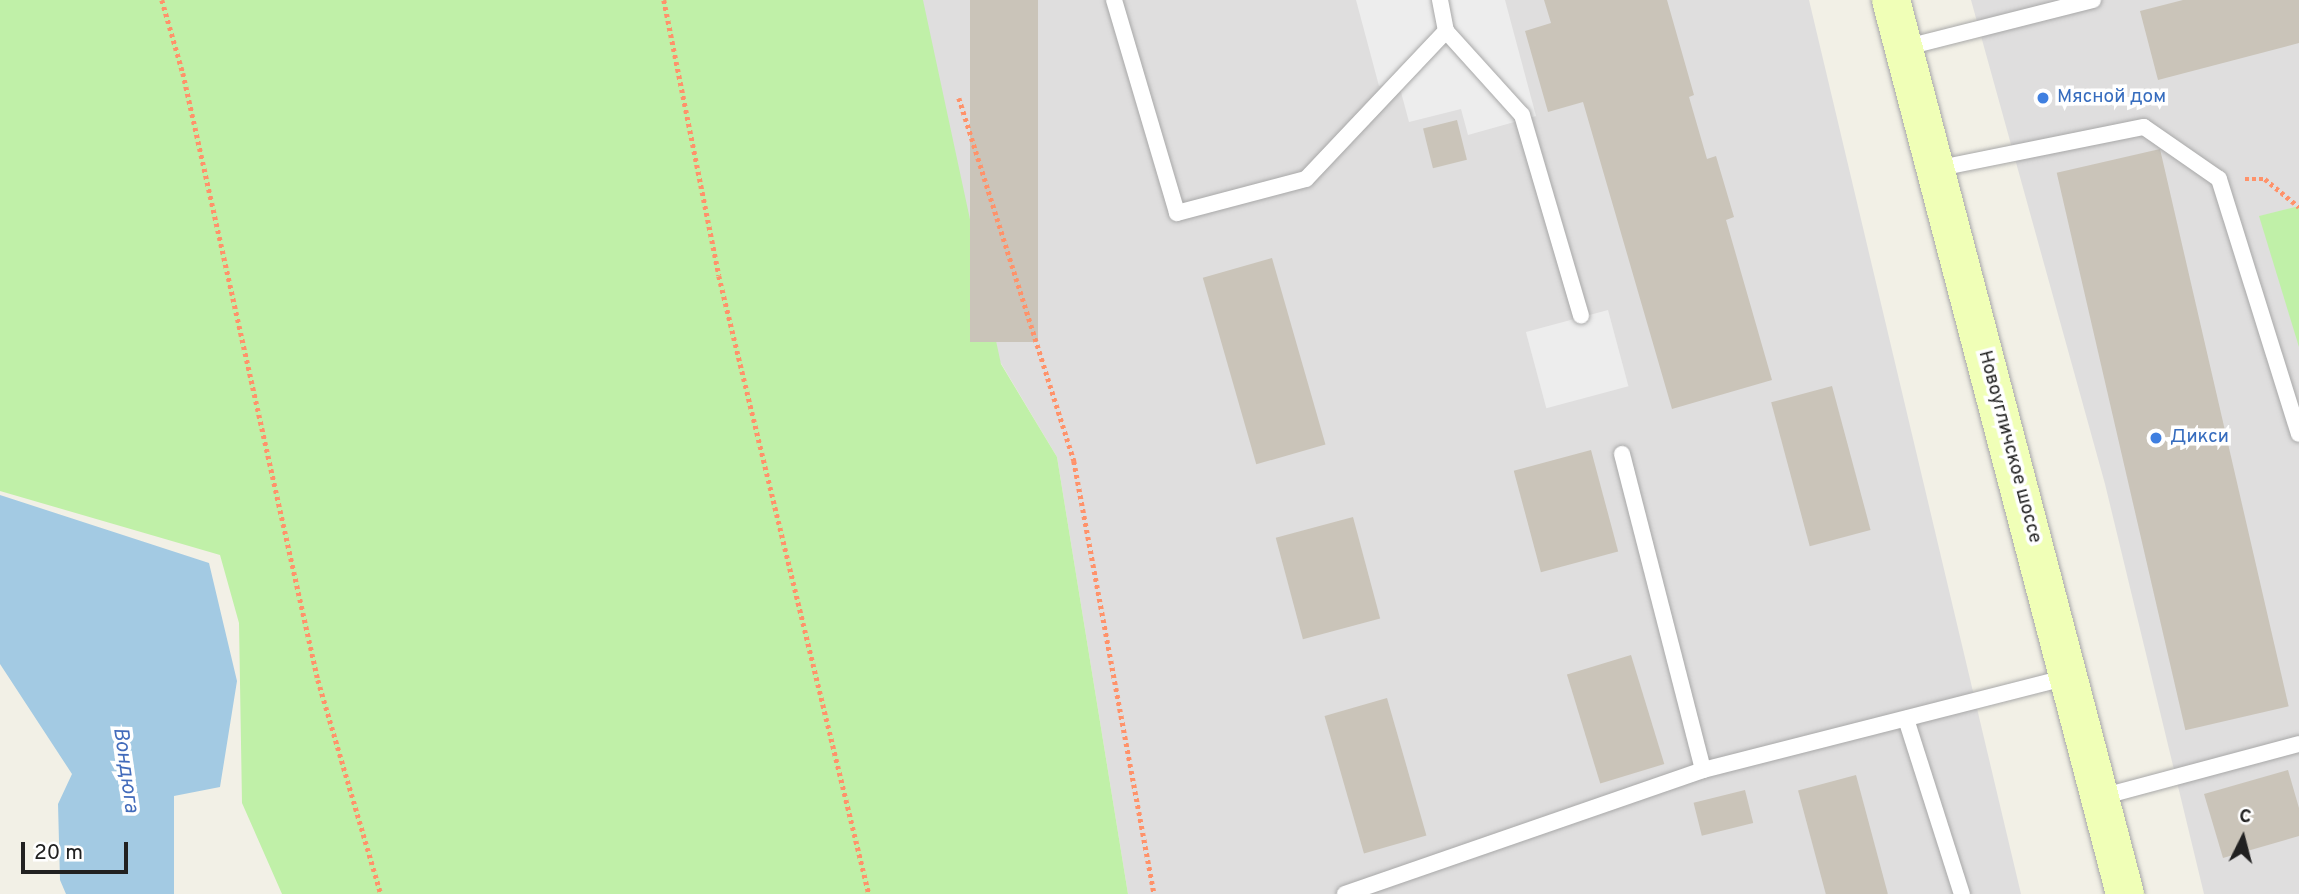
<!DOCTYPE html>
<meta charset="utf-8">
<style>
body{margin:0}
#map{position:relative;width:2299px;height:894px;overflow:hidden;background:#f2f0e6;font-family:Overpass,sans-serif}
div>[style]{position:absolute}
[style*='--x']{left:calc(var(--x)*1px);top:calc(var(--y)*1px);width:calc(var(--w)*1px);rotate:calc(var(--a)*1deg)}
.residential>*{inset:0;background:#dfdede}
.grass>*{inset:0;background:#c0f0a8}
.parking>*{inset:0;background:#ededed;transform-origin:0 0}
.water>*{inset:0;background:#a3cae3}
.building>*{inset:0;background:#cac4b9;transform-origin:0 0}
.path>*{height:4.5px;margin-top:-2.25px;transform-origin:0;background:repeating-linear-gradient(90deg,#ff926a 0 3.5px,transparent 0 7px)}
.roads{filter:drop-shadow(0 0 2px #a8a8a8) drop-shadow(0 0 2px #a8a8a8)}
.service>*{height:16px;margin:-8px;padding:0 8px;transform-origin:8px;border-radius:8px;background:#fff}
.secondary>*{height:38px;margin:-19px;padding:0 19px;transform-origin:19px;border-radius:19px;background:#f0ffb7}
.dots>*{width:19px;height:19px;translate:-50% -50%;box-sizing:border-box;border:4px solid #fff;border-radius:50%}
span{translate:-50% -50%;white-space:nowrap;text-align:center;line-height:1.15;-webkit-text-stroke:7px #fff;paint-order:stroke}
.shop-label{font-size:19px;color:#366cbe}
.left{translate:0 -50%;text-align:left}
.street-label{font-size:19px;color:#212121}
.water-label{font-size:21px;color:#426bbb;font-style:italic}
.north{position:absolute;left:2208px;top:803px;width:70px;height:70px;-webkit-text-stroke:5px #fff;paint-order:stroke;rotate:6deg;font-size:19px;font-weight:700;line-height:28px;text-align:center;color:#212121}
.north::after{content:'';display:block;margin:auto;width:24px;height:32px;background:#212121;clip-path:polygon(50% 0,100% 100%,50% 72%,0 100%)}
.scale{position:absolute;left:21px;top:842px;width:107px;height:32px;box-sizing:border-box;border:4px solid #212121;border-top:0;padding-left:9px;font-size:21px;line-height:24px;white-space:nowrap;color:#212121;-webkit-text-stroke:5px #fff;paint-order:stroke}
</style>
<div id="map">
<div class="residential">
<i style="clip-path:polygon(921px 0,1809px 0,2021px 894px,1128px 894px,1057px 457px,993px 350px)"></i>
<i style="clip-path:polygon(1971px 0,2299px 0,2299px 894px,2204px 894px,2105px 484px)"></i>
</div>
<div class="grass">
<i style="clip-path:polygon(0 0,923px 0,1001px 364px,1057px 457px,1128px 894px,282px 894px,242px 803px,239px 623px,220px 555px,0 491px)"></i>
<i style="clip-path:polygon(2299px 206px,2299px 347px,2259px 216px)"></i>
</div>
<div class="parking">
<i style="clip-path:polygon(1356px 0,1505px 0,1536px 116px,1468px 135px,1461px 109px,1409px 122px,1398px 81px,1379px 86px)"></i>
<i style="left:1608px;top:310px;width:79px;height:85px;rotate:75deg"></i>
</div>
<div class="water">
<i style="clip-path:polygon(0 495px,209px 563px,237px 681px,220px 787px,174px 796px,174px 894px,66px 894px,60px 880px,58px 804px,72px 774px,0 664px)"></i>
</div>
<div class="building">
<i style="left:970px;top:0;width:68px;height:342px"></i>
<i style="clip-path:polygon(1544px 0,1667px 0,1694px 95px,1689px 97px,1707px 159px,1716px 156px,1734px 217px,1726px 220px,1772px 380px,1672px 409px,1583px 102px,1548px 112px,1525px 31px,1551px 23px)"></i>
<i style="clip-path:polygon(2183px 0,2299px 0,2299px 43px,2158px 80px,2140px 11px)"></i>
<i style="left:1457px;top:120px;width:41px;height:35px;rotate:76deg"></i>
<i style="left:2160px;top:149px;width:572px;height:106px;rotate:77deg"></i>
<i style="left:1272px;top:258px;width:194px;height:72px;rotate:74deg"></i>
<i style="left:1832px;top:386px;width:149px;height:63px;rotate:75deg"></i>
<i style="left:1591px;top:450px;width:105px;height:80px;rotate:75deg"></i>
<i style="left:1353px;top:517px;width:105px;height:80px;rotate:75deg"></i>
<i style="left:1631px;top:655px;width:114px;height:67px;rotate:73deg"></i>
<i style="left:1387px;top:698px;width:143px;height:65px;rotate:74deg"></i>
<i style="clip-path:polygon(2288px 770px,2299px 808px,2299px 836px,2223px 858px,2204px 794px)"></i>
<i style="left:1856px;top:775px;width:123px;height:60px;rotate:75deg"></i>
<i style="left:1745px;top:790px;width:34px;height:53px;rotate:76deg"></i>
</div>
<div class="path">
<i style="--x:162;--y:0;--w:76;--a:74"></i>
<i style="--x:183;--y:73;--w:622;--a:77.46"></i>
<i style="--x:318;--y:680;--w:223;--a:73.6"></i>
<i style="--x:664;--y:0;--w:281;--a:78.7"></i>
<i style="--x:719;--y:276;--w:636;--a:76.36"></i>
<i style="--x:959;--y:98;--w:381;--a:72.4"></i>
<i style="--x:1074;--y:461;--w:440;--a:79.5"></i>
<i style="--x:2245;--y:179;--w:20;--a:0"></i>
<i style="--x:2265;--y:179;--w:44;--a:39.5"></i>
</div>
<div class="roads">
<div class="service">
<i style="--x:1114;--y:0;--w:222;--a:73.5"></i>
<i style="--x:1177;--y:213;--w:133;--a:-14.8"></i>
<i style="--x:1306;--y:179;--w:204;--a:-46.6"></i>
<i style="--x:1446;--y:31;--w:32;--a:-101"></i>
<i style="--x:1446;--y:31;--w:113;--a:47.9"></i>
<i style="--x:1522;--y:115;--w:209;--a:73.6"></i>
<i style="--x:1903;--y:48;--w:196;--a:-14.2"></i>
<i style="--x:1935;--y:169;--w:213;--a:-11.4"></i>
<i style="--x:2144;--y:127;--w:91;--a:34.7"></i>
<i style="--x:2219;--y:179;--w:267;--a:72.6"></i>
<i style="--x:1622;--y:454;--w:326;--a:75.6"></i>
<i style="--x:1906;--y:719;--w:184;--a:72.3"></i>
<i style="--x:2101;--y:797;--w:205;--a:-15"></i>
<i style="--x:1345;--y:894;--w:379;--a:-19.1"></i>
<i style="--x:1703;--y:770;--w:377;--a:-14.3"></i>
</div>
<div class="secondary">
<i style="--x:1891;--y:0;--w:924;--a:75.33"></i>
</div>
</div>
<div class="dots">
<i style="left:2043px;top:98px;background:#3f7fe0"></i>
<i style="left:2156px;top:438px;background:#3f7fe0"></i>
</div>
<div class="shop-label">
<span class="left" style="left:2057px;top:98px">Мясной дом</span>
<span class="left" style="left:2170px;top:438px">Дикси</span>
</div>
<div class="street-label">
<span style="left:2009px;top:447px;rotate:75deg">Новоугличское шоссе</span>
</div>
<div class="water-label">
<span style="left:125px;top:770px;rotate:82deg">Вондюга</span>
</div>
<div class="north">С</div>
<div class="scale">20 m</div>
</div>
